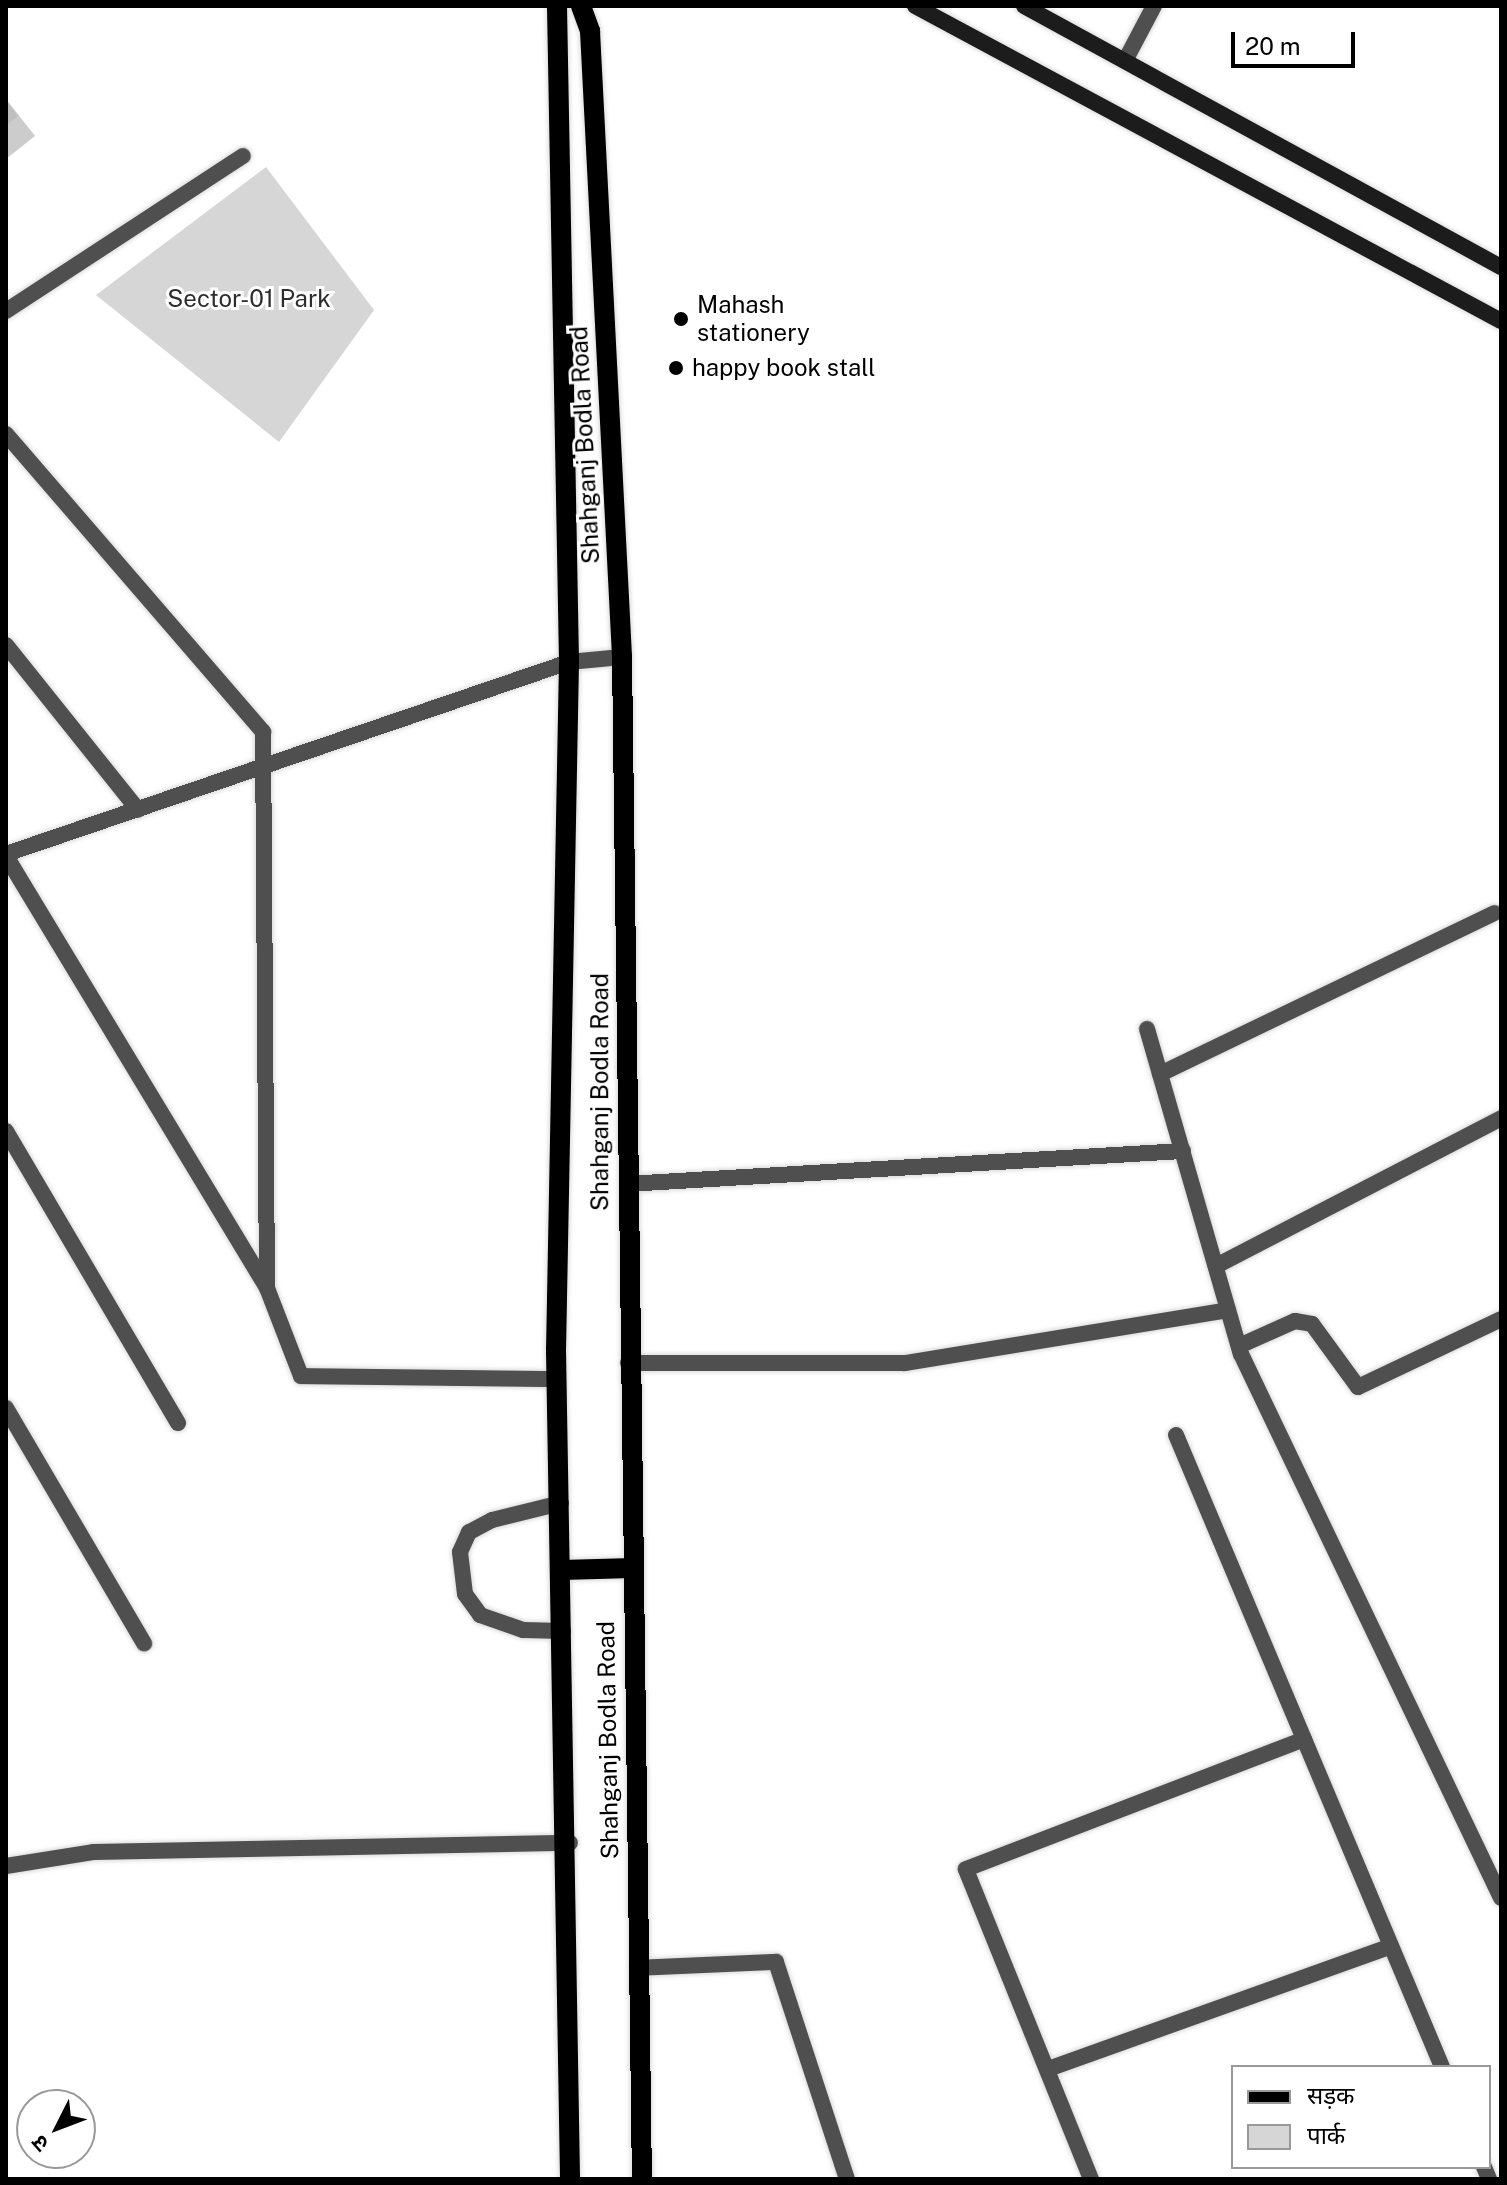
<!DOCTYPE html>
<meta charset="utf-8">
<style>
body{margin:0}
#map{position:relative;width:1507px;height:2185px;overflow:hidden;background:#fff;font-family:"Public Sans","Noto Sans Devanagari",sans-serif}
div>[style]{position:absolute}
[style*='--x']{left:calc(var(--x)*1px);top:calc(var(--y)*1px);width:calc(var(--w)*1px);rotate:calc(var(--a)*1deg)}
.green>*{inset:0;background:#d6d6d6}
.shadow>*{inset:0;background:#0003}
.building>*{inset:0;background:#bfbfbf}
.roads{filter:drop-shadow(0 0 2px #dbdbdb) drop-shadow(0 0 2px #dbdbdb)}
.service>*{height:16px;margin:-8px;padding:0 8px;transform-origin:8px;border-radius:8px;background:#4f4f4f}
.minor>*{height:16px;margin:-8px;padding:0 8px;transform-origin:8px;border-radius:8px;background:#4f4f4f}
.secondary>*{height:16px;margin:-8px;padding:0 8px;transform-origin:8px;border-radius:8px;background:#1c1c1c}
.primary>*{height:20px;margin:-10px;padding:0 10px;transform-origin:10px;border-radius:10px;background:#000}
.dots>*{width:22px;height:22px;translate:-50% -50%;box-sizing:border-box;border:4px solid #fff;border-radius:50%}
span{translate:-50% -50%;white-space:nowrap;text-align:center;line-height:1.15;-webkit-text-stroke:6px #fff;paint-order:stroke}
.park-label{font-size:24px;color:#2d2d2d}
.poi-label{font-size:24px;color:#000}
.left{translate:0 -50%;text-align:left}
.street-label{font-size:24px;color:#000}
.frame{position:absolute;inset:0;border:8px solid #000;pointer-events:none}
.legend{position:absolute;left:1231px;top:2065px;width:260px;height:104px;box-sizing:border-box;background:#fff;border:2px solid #999;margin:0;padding:10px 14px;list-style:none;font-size:24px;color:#000}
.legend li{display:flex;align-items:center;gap:16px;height:40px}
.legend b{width:40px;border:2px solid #999}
.north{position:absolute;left:16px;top:2089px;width:80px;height:80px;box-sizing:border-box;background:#fff;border:2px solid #999;border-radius:50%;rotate:228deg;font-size:22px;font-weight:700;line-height:32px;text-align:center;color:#000}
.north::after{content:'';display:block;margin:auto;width:28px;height:36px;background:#000;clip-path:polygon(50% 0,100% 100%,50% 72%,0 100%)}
.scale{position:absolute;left:1231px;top:32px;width:124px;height:36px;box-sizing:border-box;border:4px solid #000;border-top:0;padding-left:10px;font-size:24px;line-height:28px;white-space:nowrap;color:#000;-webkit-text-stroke:6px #fff;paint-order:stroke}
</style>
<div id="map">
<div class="green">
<i style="clip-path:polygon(266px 167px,374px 310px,279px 442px,96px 295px)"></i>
</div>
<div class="shadow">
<i style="clip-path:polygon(6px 99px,35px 136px,6px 159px)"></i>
</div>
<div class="building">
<i style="clip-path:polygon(6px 101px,18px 116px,6px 125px)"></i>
</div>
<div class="roads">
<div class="service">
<i style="--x:561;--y:1503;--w:71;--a:166.2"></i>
<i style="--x:492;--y:1520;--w:26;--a:152"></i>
<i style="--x:469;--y:1532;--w:22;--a:114"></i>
<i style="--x:460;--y:1552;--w:42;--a:83.2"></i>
<i style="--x:465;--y:1594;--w:26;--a:54"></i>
<i style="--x:480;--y:1615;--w:46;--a:19.2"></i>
<i style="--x:523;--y:1630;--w:40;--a:1.4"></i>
</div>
<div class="minor">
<i style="--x:1126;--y:59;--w:60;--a:-62.2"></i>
<i style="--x:6;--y:311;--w:283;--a:-33.2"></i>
<i style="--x:6;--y:434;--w:394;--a:49.2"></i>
<i style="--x:263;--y:732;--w:556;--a:89.59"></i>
<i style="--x:6;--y:645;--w:211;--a:51.3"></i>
<i style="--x:6;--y:854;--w:595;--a:-18.83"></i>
<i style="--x:569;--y:662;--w:53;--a:-5.4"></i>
<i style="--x:6;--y:856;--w:505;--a:58.86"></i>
<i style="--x:267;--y:1288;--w:94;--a:68.9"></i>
<i style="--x:301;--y:1376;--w:256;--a:0.7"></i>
<i style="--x:1147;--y:1029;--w:338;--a:73.9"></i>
<i style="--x:1241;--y:1354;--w:603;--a:64.45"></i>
<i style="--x:1160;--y:1074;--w:371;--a:-25.7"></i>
<i style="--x:6;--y:1131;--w:339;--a:59.5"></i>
<i style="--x:627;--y:1184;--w:557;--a:-3.4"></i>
<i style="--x:1216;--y:1266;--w:321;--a:-27.4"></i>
<i style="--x:1239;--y:1346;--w:61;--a:-24.1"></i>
<i style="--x:1295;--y:1321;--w:17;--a:10"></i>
<i style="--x:1312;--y:1324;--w:78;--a:53.9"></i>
<i style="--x:1358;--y:1387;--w:158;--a:-25.4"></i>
<i style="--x:628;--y:1363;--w:277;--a:0"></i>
<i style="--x:905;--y:1363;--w:327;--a:-9.3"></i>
<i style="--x:6;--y:1408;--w:273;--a:59.6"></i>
<i style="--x:1176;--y:1435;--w:686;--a:67.17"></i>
<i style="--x:6;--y:1866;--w:88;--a:-9.1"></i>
<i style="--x:93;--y:1852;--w:477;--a:-1.1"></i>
<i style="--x:637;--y:1968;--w:139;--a:-2.5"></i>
<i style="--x:776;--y:1962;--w:228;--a:71.9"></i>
<i style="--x:1048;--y:2069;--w:364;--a:-19.7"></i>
<i style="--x:1484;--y:2167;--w:13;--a:67"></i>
<i style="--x:1091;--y:2179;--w:334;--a:-112"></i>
<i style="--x:966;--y:1869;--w:362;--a:-21"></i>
</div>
<div class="secondary">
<i style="--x:915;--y:6;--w:665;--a:28.26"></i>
<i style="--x:1024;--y:6;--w:544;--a:28.69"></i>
</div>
<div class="primary">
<i style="--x:557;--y:6;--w:656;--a:88.95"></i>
<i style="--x:569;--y:662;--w:688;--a:91.08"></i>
<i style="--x:556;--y:1350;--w:829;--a:89.03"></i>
<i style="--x:581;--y:6;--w:27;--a:70"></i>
<i style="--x:590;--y:31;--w:627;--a:87.07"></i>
<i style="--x:622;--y:657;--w:1522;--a:89.25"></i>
<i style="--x:563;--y:1570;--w:69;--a:-1.7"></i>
</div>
</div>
<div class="dots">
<i style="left:681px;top:319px;background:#000"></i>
<i style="left:676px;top:368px;background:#000"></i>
</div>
<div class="park-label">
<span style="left:249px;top:299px">Sector-01 Park</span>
</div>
<div class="poi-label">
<span class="left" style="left:697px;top:319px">Mahash<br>stationery</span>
<span class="left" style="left:692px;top:368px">happy book stall</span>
</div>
<div class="street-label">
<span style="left:585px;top:445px;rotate:-93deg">Shahganj Bodla Road</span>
<span style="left:600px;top:1092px;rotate:-90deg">Shahganj Bodla Road</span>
<span style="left:608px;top:1740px;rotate:-91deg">Shahganj Bodla Road</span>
</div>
<div class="frame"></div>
<ul class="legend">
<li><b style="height:10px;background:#000"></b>सड़क</li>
<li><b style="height:22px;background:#d6d6d6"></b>पार्क</li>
</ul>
<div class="north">उ</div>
<div class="scale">20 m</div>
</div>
